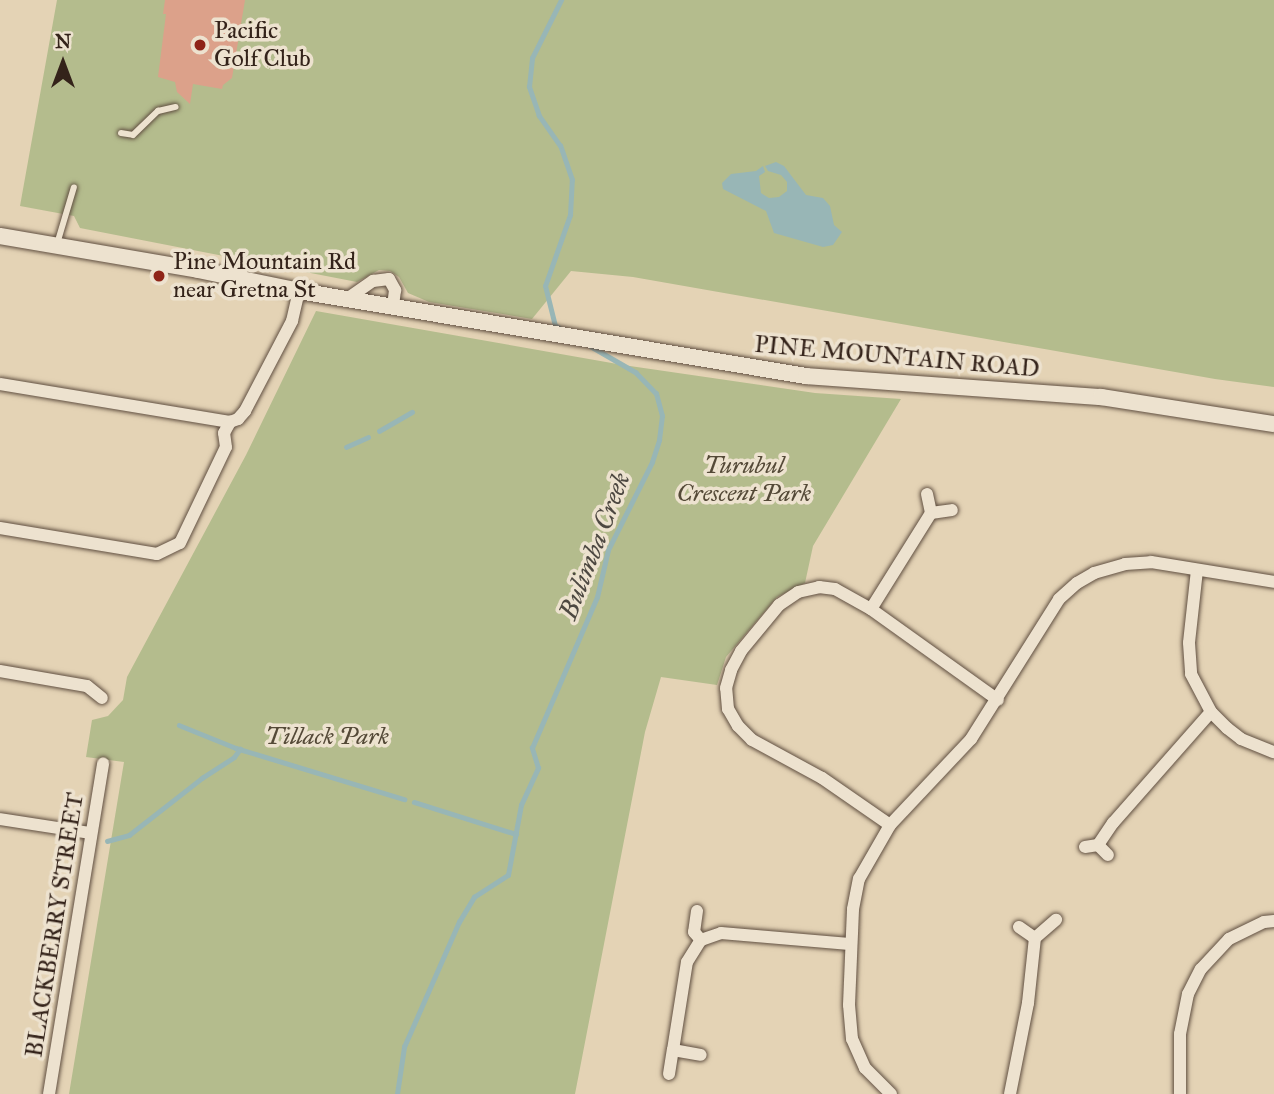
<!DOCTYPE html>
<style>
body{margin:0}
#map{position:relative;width:1274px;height:1094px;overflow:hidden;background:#e4d3b5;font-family:"IM FELL Great Primer",serif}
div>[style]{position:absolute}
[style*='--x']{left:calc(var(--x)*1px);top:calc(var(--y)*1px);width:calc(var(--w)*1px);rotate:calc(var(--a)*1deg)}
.green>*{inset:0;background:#b4bc8d}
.water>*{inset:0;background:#98b6b6}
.stream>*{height:4.5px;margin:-2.25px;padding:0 2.25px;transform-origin:2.25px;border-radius:2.25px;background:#98b6b6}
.building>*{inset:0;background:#dca18a}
.roads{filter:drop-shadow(0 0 2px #604f41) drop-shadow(0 0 2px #604f41)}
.lane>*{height:6px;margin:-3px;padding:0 3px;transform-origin:3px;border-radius:3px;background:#ede2cf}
.street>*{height:12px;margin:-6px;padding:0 6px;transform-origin:6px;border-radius:6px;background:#ede2cf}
.secondary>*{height:16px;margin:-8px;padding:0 8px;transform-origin:8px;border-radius:8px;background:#ede2cf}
.dots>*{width:19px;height:19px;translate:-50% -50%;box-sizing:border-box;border:4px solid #ede2cf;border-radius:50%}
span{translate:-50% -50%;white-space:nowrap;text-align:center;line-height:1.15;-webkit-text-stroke:7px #ede2cf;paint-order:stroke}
.poi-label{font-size:24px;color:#34231a}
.left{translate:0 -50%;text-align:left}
.street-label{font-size:24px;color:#34231a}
.park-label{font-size:24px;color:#544937;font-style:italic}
.water-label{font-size:26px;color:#4d4841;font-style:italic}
.north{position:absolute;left:28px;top:28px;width:70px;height:70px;-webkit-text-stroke:5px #ede2cf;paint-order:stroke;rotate:0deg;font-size:19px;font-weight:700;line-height:28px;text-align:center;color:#34231a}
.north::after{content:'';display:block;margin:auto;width:24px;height:32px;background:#34231a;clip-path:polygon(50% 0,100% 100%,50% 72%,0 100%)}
</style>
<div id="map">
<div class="green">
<i style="clip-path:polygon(57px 0,1274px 0,1274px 387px,1215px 379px,633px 277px,571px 271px,532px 319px,429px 302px,408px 293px,399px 277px,390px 271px,379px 270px,357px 282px,80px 228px,74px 216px,20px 206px)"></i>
<i style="clip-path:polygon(316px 311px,623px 365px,815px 393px,901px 399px,813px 546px,805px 583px,777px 597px,726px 657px,717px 685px,661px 677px,645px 732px,575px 1094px,69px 1094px,124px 762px,86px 757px,92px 720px,108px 716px,123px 700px,127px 677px,246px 455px)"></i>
</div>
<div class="water">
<i style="clip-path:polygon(776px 162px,784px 166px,806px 195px,823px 198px,830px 206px,834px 225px,842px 232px,833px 245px,823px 247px,774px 233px,766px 211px,723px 189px,722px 183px,731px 174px,756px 171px,763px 166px,765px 172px,759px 176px,761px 193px,769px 198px,779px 197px,787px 191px,787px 182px,781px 175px,768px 171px,765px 166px)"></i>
</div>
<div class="stream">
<i style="--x:559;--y:328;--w:4;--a:-153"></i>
<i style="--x:555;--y:326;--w:41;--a:-104"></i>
<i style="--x:545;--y:286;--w:75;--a:-70.6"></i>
<i style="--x:570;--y:215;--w:35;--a:-87"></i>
<i style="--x:572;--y:180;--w:36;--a:-109"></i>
<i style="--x:560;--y:146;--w:37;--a:-125"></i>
<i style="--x:539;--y:116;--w:31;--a:-109"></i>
<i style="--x:529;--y:87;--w:29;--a:-84"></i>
<i style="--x:532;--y:58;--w:65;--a:-63.4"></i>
<i style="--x:379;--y:431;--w:38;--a:-30"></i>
<i style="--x:346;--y:447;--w:24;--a:-24"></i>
<i style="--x:179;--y:725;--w:61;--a:22"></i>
<i style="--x:236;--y:748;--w:176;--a:16.9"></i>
<i style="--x:414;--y:802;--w:107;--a:17.4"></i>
<i style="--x:107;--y:841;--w:23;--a:-15"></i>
<i style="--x:129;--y:835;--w:93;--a:-38"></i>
<i style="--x:202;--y:778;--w:38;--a:-33"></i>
<i style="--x:234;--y:757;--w:10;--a:-53"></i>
<i style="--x:397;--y:1094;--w:48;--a:-81.5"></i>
<i style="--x:404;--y:1047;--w:137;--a:-66.3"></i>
<i style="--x:459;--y:922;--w:29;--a:-59"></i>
<i style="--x:474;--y:897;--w:40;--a:-32.9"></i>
<i style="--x:508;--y:875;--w:71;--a:-79.5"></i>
<i style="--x:521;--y:805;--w:41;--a:-65.3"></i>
<i style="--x:538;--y:768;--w:21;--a:-107"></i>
<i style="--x:532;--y:748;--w:164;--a:-66.7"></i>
<i style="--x:597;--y:597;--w:48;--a:-76.8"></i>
<i style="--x:608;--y:550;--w:98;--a:-63.4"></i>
<i style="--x:652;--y:462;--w:23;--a:-72"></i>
<i style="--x:659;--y:440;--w:24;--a:-83"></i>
<i style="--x:662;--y:416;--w:23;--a:-105"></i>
<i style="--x:656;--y:394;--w:29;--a:-134"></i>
<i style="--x:636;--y:373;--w:52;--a:-150"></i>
</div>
<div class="building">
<i style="clip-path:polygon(165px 0,245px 0,232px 78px,223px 85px,222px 89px,193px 84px,190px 104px,177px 92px,175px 82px,158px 77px,166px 14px,163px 14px)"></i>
</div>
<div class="roads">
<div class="lane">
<i style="--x:121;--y:133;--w:12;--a:9"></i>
<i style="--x:133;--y:135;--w:35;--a:-44"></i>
<i style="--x:158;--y:111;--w:18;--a:-13"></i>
<i style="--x:57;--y:244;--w:59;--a:-73.4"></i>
</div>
<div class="street">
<i style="--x:347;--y:299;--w:32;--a:-35"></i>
<i style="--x:373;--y:281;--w:16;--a:-7"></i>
<i style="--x:389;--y:279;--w:13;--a:61"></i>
<i style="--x:395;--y:290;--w:17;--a:97"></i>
<i style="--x:0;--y:384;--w:233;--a:9.4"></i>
<i style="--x:927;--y:494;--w:19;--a:78"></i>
<i style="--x:931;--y:513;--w:21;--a:-8"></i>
<i style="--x:0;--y:528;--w:159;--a:9.4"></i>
<i style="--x:157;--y:554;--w:25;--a:-26"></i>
<i style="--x:180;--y:543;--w:106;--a:-64.4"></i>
<i style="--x:226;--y:447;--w:14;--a:-98"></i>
<i style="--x:224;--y:433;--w:13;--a:-61"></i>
<i style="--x:230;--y:422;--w:9;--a:-21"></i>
<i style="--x:238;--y:419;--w:11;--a:-49"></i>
<i style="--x:245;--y:411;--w:102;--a:-62.4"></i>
<i style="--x:292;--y:321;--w:31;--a:-77"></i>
<i style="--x:1197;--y:570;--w:73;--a:96.3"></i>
<i style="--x:1189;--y:643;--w:31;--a:86"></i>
<i style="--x:1191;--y:674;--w:43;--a:62.2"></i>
<i style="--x:1211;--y:712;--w:23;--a:45"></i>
<i style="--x:1227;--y:728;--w:18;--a:38"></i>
<i style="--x:1241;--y:739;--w:35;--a:22"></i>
<i style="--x:871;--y:609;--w:113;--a:-58"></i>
<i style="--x:0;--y:671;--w:88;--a:9.8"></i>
<i style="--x:87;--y:686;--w:19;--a:39"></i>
<i style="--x:0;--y:819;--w:91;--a:8.8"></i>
<i style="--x:890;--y:825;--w:83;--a:-145.3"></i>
<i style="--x:822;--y:778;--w:80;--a:-151.5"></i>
<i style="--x:752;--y:740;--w:20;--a:-135"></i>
<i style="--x:738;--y:726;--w:20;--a:-120"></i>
<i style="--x:728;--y:709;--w:21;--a:-95"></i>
<i style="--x:726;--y:688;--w:19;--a:-74"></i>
<i style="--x:731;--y:670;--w:21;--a:-62"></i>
<i style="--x:741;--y:651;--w:60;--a:-50.4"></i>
<i style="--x:779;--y:605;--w:23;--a:-34"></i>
<i style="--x:798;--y:592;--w:22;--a:-13"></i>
<i style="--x:819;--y:587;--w:16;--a:7"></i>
<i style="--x:835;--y:589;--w:41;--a:29.1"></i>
<i style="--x:871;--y:609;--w:156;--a:35.6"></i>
<i style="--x:1098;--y:845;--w:27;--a:-56"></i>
<i style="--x:1113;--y:823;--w:148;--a:-48.6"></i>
<i style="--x:1085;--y:847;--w:13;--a:-9"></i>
<i style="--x:1098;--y:845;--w:14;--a:45"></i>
<i style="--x:697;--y:911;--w:21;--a:98"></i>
<i style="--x:694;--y:932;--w:11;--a:49"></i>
<i style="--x:1019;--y:927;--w:19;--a:35"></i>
<i style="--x:1035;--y:938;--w:28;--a:-41"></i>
<i style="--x:673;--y:1050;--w:89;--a:-81"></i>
<i style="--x:687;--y:962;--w:26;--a:-58"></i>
<i style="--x:701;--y:940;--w:21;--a:-19"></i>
<i style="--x:721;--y:933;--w:129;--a:4.9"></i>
<i style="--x:669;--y:1074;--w:24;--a:-81"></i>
<i style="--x:673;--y:1050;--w:28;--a:10"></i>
<i style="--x:49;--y:1094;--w:335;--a:-80.7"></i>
<i style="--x:891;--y:1094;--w:37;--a:-135"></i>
<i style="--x:865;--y:1068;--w:32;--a:-114"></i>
<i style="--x:852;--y:1039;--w:34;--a:-95"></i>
<i style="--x:849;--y:1005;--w:96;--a:-87.6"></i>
<i style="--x:853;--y:909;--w:31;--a:-79"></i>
<i style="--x:859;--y:879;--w:62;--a:-60.1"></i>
<i style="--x:890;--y:825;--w:118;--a:-46.7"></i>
<i style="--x:971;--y:739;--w:165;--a:-57.8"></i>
<i style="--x:1059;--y:599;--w:24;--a:-42"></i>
<i style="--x:1077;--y:583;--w:20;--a:-30"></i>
<i style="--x:1094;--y:573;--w:32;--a:-16"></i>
<i style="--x:1125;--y:564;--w:26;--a:-4"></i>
<i style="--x:1151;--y:562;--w:125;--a:9.2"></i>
<i style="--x:1010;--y:1094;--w:93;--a:-78.8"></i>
<i style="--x:1028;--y:1003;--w:65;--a:-83.9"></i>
<i style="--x:1180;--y:1094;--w:60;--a:-90"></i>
<i style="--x:1180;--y:1034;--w:41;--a:-78.7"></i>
<i style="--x:1188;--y:994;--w:28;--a:-63"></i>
<i style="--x:1201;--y:969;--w:41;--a:-47"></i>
<i style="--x:1229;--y:939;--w:39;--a:-26"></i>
<i style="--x:1264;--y:922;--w:10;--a:-6"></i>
</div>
<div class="secondary">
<i style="--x:0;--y:236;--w:201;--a:9.7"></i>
<i style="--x:198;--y:270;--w:103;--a:11.7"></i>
<i style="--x:299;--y:291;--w:514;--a:9.52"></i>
<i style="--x:806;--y:376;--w:296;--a:4.1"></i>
<i style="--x:1101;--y:397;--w:175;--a:8.9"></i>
</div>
</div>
<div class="dots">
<i style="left:200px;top:45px;background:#8f2418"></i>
<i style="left:159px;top:276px;background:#8f2418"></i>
</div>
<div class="poi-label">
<span class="left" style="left:214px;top:45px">Pacific<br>Golf Club</span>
<span class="left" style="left:173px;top:276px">Pine Mountain Rd<br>near Gretna St</span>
</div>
<div class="street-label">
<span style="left:897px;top:357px;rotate:5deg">PINE MOUNTAIN ROAD</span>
<span style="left:55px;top:925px;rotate:-81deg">BLACKBERRY STREET</span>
</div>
<div class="park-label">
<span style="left:744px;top:480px">Turubul<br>Crescent Park</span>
<span style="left:327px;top:737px">Tillack Park</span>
</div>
<div class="water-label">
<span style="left:595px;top:546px;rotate:-69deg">Bulimba Creek</span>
</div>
<div class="north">N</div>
</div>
